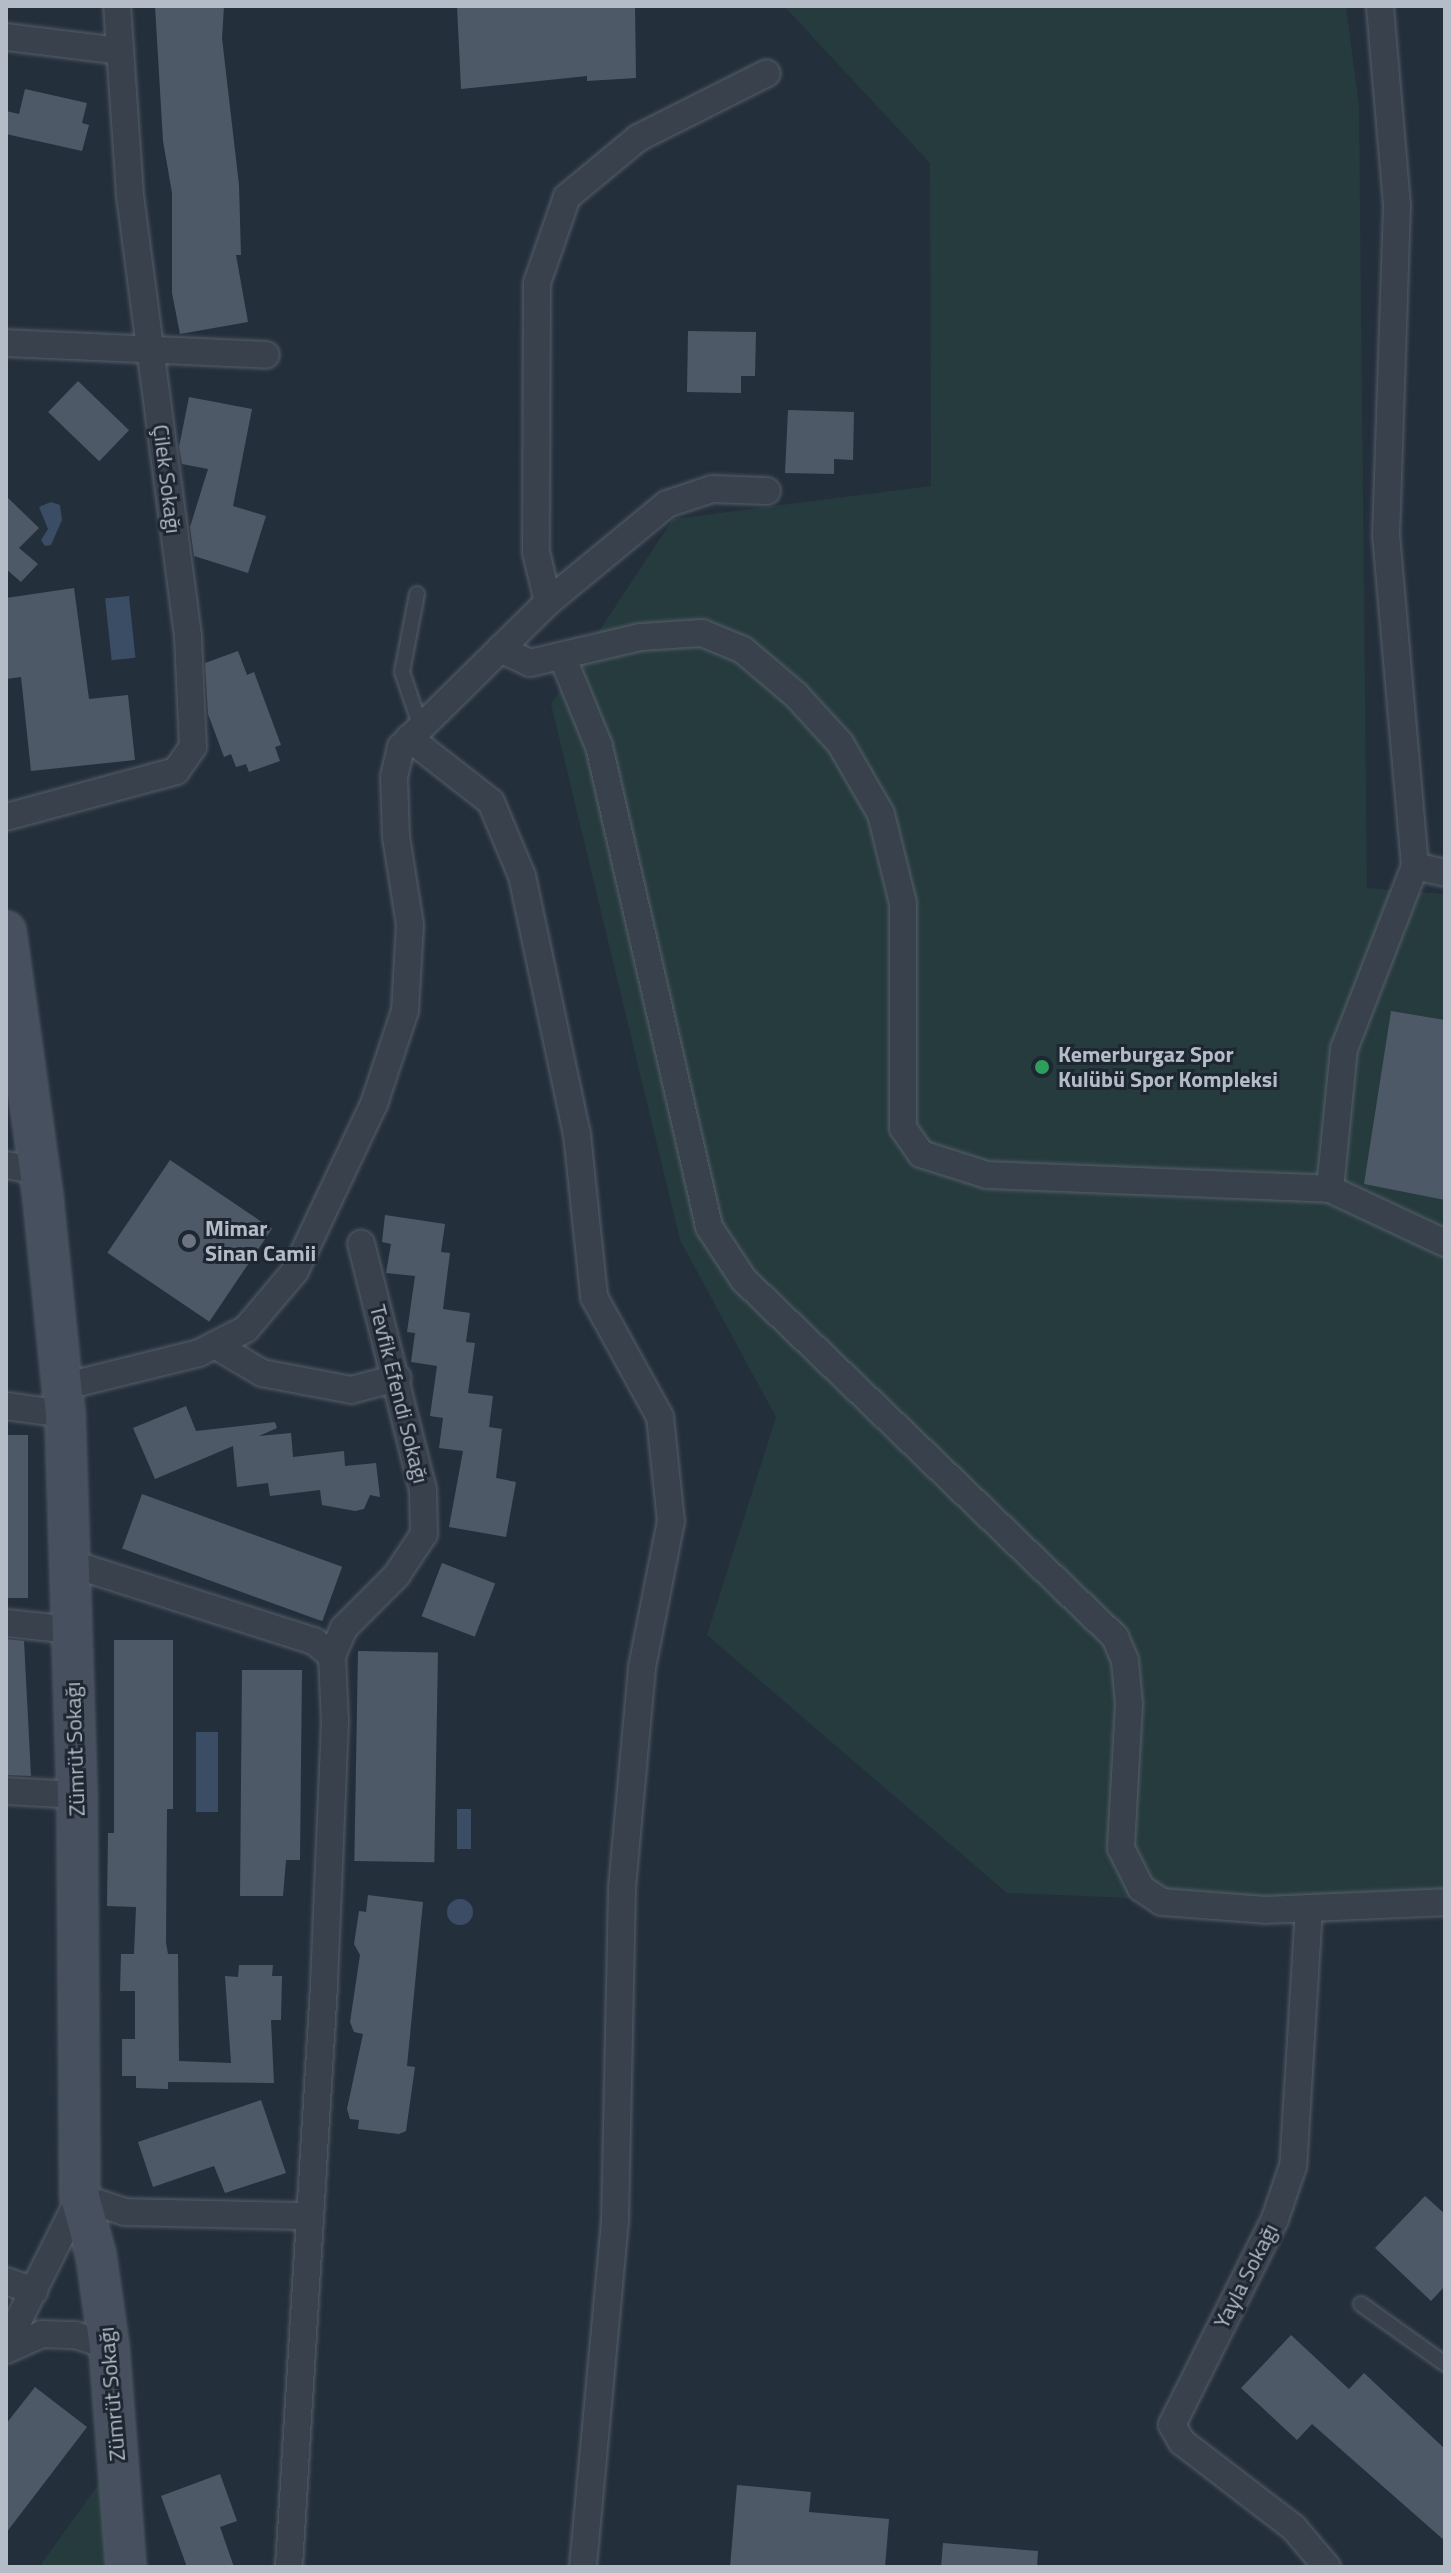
<!DOCTYPE html>
<meta charset="utf-8">
<style>
body{margin:0}
#map{position:relative;width:1451px;height:2573px;overflow:hidden;background:#242f3c;font-family:"Titillium Web",sans-serif}
div>[style]{position:absolute}
[style*='--x']{left:calc(var(--x)*1px);top:calc(var(--y)*1px);width:calc(var(--w)*1px);rotate:calc(var(--a)*1deg)}
.green>*{inset:0;background:#263b3d}
.water>*{inset:0;background:#3a4d64;transform-origin:0 0}
.round{border-radius:50%}
.building>*{inset:0;background:#4e5967;transform-origin:0 0}
.roads{filter:drop-shadow(0 0 2px #565f6a) drop-shadow(0 0 2px #565f6a)}
.lane>*{height:14px;margin:-7px;padding:0 7px;transform-origin:7px;border-radius:7px;background:#38414c}
.street>*{height:26px;margin:-13px;padding:0 13px;transform-origin:13px;border-radius:13px;background:#38414c}
.secondary>*{height:38px;margin:-19px;padding:0 19px;transform-origin:19px;border-radius:19px;background:#46505f}
.dots>*{width:22px;height:22px;translate:-50% -50%;box-sizing:border-box;border:4px solid #1d2631;border-radius:50%}
span{translate:-50% -50%;white-space:nowrap;text-align:center;line-height:1.15;-webkit-text-stroke:6px #1d2631;paint-order:stroke}
.street-label{font-size:22px;color:#b4bcc7}
.poi-label{font-size:22px;color:#b4bcc7;font-weight:700}
.left{translate:0 -50%;text-align:left}
.frame{position:absolute;inset:0;border:8px solid #b4bcc7;pointer-events:none}
</style>
<div id="map">
<div class="green">
<i style="clip-path:polygon(784px 6px,1346px 6px,1359px 106px,1367px 888px,1445px 894px,1445px 1911px,1007px 1893px,707px 1635px,776px 1417px,680px 1240px,551px 704px,673px 519px,931px 486px,930px 163px)"></i>
<i style="clip-path:polygon(105px 2475px,109px 2567px,39px 2567px)"></i>
</div>
<div class="water">
<i style="clip-path:polygon(51px 502px,60px 505px,62px 520px,51px 545px,45px 546px,41px 540px,48px 529px,39px 507px)"></i>
<i style="left:129px;top:596px;width:62px;height:24px;rotate:84deg"></i>
<i style="left:196px;top:1732px;width:22px;height:80px"></i>
<i style="left:457px;top:1809px;width:14px;height:40px"></i>
<i class="round" style="left:447px;top:1899px;width:26px;height:26px"></i>
</div>
<div class="building">
<i style="clip-path:polygon(155px 6px,224px 6px,222px 38px,239px 185px,241px 255px,236px 255px,248px 322px,180px 334px,172px 293px,172px 193px,163px 141px)"></i>
<i style="clip-path:polygon(457px 6px,635px 6px,636px 78px,587px 81px,587px 76px,461px 89px)"></i>
<i style="clip-path:polygon(25px 89px,87px 103px,82px 123px,89px 125px,82px 151px,6px 134px,6px 111px,19px 114px)"></i>
<i style="clip-path:polygon(688px 331px,756px 332px,755px 376px,741px 376px,741px 393px,687px 392px)"></i>
<i style="left:78px;top:381px;width:71px;height:43px;rotate:44deg"></i>
<i style="clip-path:polygon(189px 397px,252px 409px,233px 506px,266px 516px,248px 573px,194px 556px,190px 527px,208px 469px,182px 464px,179px 447px)"></i>
<i style="clip-path:polygon(788px 410px,854px 412px,853px 460px,834px 459px,834px 474px,785px 473px)"></i>
<i style="clip-path:polygon(6px 496px,39px 528px,19px 548px,38px 564px,21px 582px,6px 569px)"></i>
<i style="clip-path:polygon(74px 588px,89px 699px,128px 695px,135px 760px,31px 771px,21px 677px,6px 679px,6px 598px)"></i>
<i style="clip-path:polygon(238px 651px,247px 675px,254px 672px,281px 745px,275px 747px,280px 761px,249px 772px,246px 764px,236px 767px,231px 754px,224px 757px,208px 714px,205px 663px)"></i>
<i style="clip-path:polygon(1391px 1011px,1445px 1020px,1445px 1200px,1364px 1184px)"></i>
<i style="left:170px;top:1160px;width:123px;height:112px;rotate:34deg"></i>
<i style="clip-path:polygon(385px 1215px,445px 1224px,441px 1252px,450px 1253px,443px 1309px,470px 1313px,466px 1342px,475px 1343px,468px 1393px,493px 1396px,489px 1427px,502px 1429px,496px 1478px,516px 1482px,506px 1537px,449px 1527px,463px 1451px,439px 1448px,443px 1418px,430px 1416px,437px 1366px,411px 1362px,415px 1333px,407px 1332px,415px 1276px,386px 1273px,391px 1244px,382px 1242px)"></i>
<i style="clip-path:polygon(186px 1406px,196px 1431px,275px 1422px,277px 1428px,259px 1436px,291px 1433px,293px 1457px,344px 1451px,345px 1466px,376px 1463px,380px 1497px,370px 1495px,364px 1509px,355px 1511px,322px 1505px,320px 1490px,270px 1496px,268px 1483px,237px 1487px,233px 1446px,155px 1479px,133px 1428px)"></i>
<i style="left:6px;top:1435px;width:22px;height:163px"></i>
<i style="left:142px;top:1494px;width:213px;height:58px;rotate:20deg"></i>
<i style="left:442px;top:1563px;width:57px;height:57px;rotate:21deg"></i>
<i style="clip-path:polygon(6px 1639px,24px 1641px,31px 1776px,6px 1775px)"></i>
<i style="clip-path:polygon(114px 1640px,173px 1640px,173px 1809px,167px 1809px,166px 1943px,168px 1954px,178px 1954px,179px 2061px,231px 2063px,225px 1976px,238px 1977px,239px 1965px,273px 1965px,272px 1976px,282px 1976px,281px 2020px,271px 2020px,274px 2083px,168px 2082px,168px 2089px,136px 2088px,136px 2076px,122px 2076px,122px 2039px,135px 2039px,135px 1991px,120px 1991px,121px 1954px,134px 1954px,136px 1907px,107px 1906px,108px 1833px,114px 1833px)"></i>
<i style="left:358px;top:1651px;width:80px;height:210px;rotate:1deg"></i>
<i style="clip-path:polygon(242px 1670px,302px 1670px,300px 1860px,286px 1860px,283px 1896px,240px 1896px)"></i>
<i style="clip-path:polygon(368px 1895px,423px 1902px,407px 2066px,415px 2067px,406px 2131px,399px 2134px,358px 2129px,359px 2120px,350px 2119px,347px 2109px,363px 2034px,354px 2032px,350px 2022px,360px 1955px,354px 1944px,359px 1911px,366px 1912px)"></i>
<i style="clip-path:polygon(261px 2100px,286px 2173px,225px 2193px,214px 2166px,153px 2187px,138px 2142px)"></i>
<i style="clip-path:polygon(1425px 2196px,1445px 2214px,1445px 2286px,1431px 2301px,1375px 2248px)"></i>
<i style="clip-path:polygon(1291px 2335px,1349px 2389px,1364px 2373px,1445px 2449px,1445px 2541px,1312px 2424px,1297px 2440px,1241px 2388px)"></i>
<i style="clip-path:polygon(35px 2387px,87px 2427px,6px 2533px,6px 2424px)"></i>
<i style="clip-path:polygon(220px 2474px,237px 2521px,220px 2527px,234px 2567px,187px 2567px,161px 2496px)"></i>
<i style="clip-path:polygon(737px 2485px,811px 2492px,809px 2512px,889px 2519px,885px 2567px,730px 2567px)"></i>
<i style="clip-path:polygon(943px 2543px,1038px 2551px,1037px 2567px,941px 2567px)"></i>
</div>
<div class="roads">
<div class="lane">
<i style="--x:417;--y:594;--w:79;--a:100.9"></i>
<i style="--x:402;--y:672;--w:56;--a:71.2"></i>
<i style="--x:1361;--y:2304;--w:103;--a:35.5"></i>
</div>
<div class="street">
<i style="--x:6;--y:37;--w:115;--a:7"></i>
<i style="--x:6;--y:343;--w:260;--a:2.6"></i>
<i style="--x:548;--y:602;--w:51;--a:-103.5"></i>
<i style="--x:536;--y:552;--w:269;--a:-89.8"></i>
<i style="--x:537;--y:283;--w:91;--a:-70.8"></i>
<i style="--x:567;--y:197;--w:92;--a:-39.7"></i>
<i style="--x:638;--y:138;--w:144;--a:-26.7"></i>
<i style="--x:500;--y:649;--w:33;--a:25"></i>
<i style="--x:530;--y:663;--w:114;--a:-13.2"></i>
<i style="--x:641;--y:637;--w:61;--a:-3.8"></i>
<i style="--x:702;--y:633;--w:44;--a:22.5"></i>
<i style="--x:743;--y:650;--w:70;--a:40.3"></i>
<i style="--x:796;--y:695;--w:65;--a:47.5"></i>
<i style="--x:840;--y:743;--w:82;--a:60"></i>
<i style="--x:881;--y:814;--w:92;--a:76.1"></i>
<i style="--x:903;--y:903;--w:225;--a:90"></i>
<i style="--x:903;--y:1128;--w:32;--a:55"></i>
<i style="--x:921;--y:1154;--w:69;--a:17.7"></i>
<i style="--x:987;--y:1175;--w:343;--a:2.3"></i>
<i style="--x:1330;--y:1189;--w:127;--a:25.2"></i>
<i style="--x:562;--y:656;--w:97;--a:67.7"></i>
<i style="--x:599;--y:746;--w:493;--a:77.1"></i>
<i style="--x:709;--y:1227;--w:64;--a:56.6"></i>
<i style="--x:744;--y:1280;--w:515;--a:43.9"></i>
<i style="--x:1115;--y:1637;--w:26;--a:67"></i>
<i style="--x:1125;--y:1661;--w:43;--a:84.7"></i>
<i style="--x:1129;--y:1704;--w:144;--a:93.2"></i>
<i style="--x:1121;--y:1848;--w:45;--a:63.4"></i>
<i style="--x:1141;--y:1888;--w:25;--a:34"></i>
<i style="--x:1162;--y:1902;--w:103;--a:4.4"></i>
<i style="--x:1265;--y:1910;--w:180;--a:-2.5"></i>
<i style="--x:409;--y:738;--w:104;--a:38"></i>
<i style="--x:491;--y:802;--w:80;--a:67.3"></i>
<i style="--x:522;--y:876;--w:264;--a:78"></i>
<i style="--x:577;--y:1134;--w:164;--a:84"></i>
<i style="--x:594;--y:1297;--w:137;--a:61.2"></i>
<i style="--x:660;--y:1417;--w:105;--a:84"></i>
<i style="--x:671;--y:1521;--w:150;--a:101.2"></i>
<i style="--x:642;--y:1668;--w:222;--a:95.2"></i>
<i style="--x:622;--y:1889;--w:332;--a:91.2"></i>
<i style="--x:615;--y:2221;--w:347;--a:95.3"></i>
<i style="--x:6;--y:817;--w:176;--a:-15.1"></i>
<i style="--x:176;--y:771;--w:29;--a:-55"></i>
<i style="--x:193;--y:747;--w:111;--a:-92.6"></i>
<i style="--x:188;--y:636;--w:445;--a:-97.5"></i>
<i style="--x:130;--y:195;--w:189;--a:-93.9"></i>
<i style="--x:1415;--y:866;--w:31;--a:13"></i>
<i style="--x:6;--y:1165;--w:35;--a:10"></i>
<i style="--x:1330;--y:1189;--w:141;--a:-84.3"></i>
<i style="--x:1344;--y:1049;--w:196;--a:-68.8"></i>
<i style="--x:1415;--y:866;--w:330;--a:-95"></i>
<i style="--x:1386;--y:537;--w:332;--a:-88.1"></i>
<i style="--x:1397;--y:205;--w:200;--a:-94.9"></i>
<i style="--x:215;--y:1345;--w:55;--a:30.8"></i>
<i style="--x:262;--y:1373;--w:91;--a:10.8"></i>
<i style="--x:351;--y:1390;--w:48;--a:-14.6"></i>
<i style="--x:62;--y:1387;--w:141;--a:-13.9"></i>
<i style="--x:199;--y:1353;--w:53;--a:-27.1"></i>
<i style="--x:246;--y:1329;--w:76;--a:-49.8"></i>
<i style="--x:295;--y:1271;--w:185;--a:-64.7"></i>
<i style="--x:374;--y:1104;--w:98;--a:-71.6"></i>
<i style="--x:405;--y:1011;--w:86;--a:-86.7"></i>
<i style="--x:410;--y:925;--w:89;--a:-99"></i>
<i style="--x:396;--y:837;--w:60;--a:-91.9"></i>
<i style="--x:394;--y:777;--w:31;--a:-77"></i>
<i style="--x:401;--y:747;--w:206;--a:-44.6"></i>
<i style="--x:548;--y:602;--w:154;--a:-39.5"></i>
<i style="--x:667;--y:504;--w:47;--a:-18.4"></i>
<i style="--x:712;--y:489;--w:55;--a:2.1"></i>
<i style="--x:6;--y:1406;--w:60;--a:7.7"></i>
<i style="--x:69;--y:1563;--w:257;--a:17.7"></i>
<i style="--x:314;--y:1641;--w:23;--a:40"></i>
<i style="--x:332;--y:1656;--w:65;--a:87.4"></i>
<i style="--x:335;--y:1721;--w:265;--a:92.4"></i>
<i style="--x:324;--y:1986;--w:582;--a:93.45"></i>
<i style="--x:6;--y:1623;--w:66;--a:6.1"></i>
<i style="--x:332;--y:1656;--w:30;--a:-67"></i>
<i style="--x:344;--y:1628;--w:74;--a:-45"></i>
<i style="--x:396;--y:1576;--w:50;--a:-56.3"></i>
<i style="--x:424;--y:1534;--w:44;--a:-91.3"></i>
<i style="--x:423;--y:1490;--w:254;--a:-104.1"></i>
<i style="--x:6;--y:1791;--w:71;--a:3.2"></i>
<i style="--x:1309;--y:1908;--w:258;--a:93.5"></i>
<i style="--x:1293;--y:2166;--w:56;--a:108.8"></i>
<i style="--x:1275;--y:2219;--w:230;--a:116.6"></i>
<i style="--x:1172;--y:2425;--w:20;--a:60"></i>
<i style="--x:1182;--y:2442;--w:141;--a:37.5"></i>
<i style="--x:1294;--y:2528;--w:51;--a:49.8"></i>
<i style="--x:6;--y:2281;--w:30;--a:20"></i>
<i style="--x:6;--y:2345;--w:165;--a:-63.4"></i>
<i style="--x:80;--y:2197;--w:47;--a:18.4"></i>
<i style="--x:125;--y:2212;--w:182;--a:1.3"></i>
<i style="--x:6;--y:2350;--w:39;--a:-24"></i>
<i style="--x:42;--y:2334;--w:33;--a:2"></i>
<i style="--x:75;--y:2335;--w:36;--a:18"></i>
</div>
<div class="secondary">
<i style="--x:6;--y:931;--w:270;--a:82.1"></i>
<i style="--x:43;--y:1198;--w:217;--a:84.2"></i>
<i style="--x:65;--y:1414;--w:381;--a:88.2"></i>
<i style="--x:77;--y:1795;--w:402;--a:89.6"></i>
<i style="--x:80;--y:2197;--w:60;--a:74.6"></i>
<i style="--x:96;--y:2255;--w:92;--a:81.9"></i>
<i style="--x:109;--y:2346;--w:222;--a:85.6"></i>
</div>
</div>
<div class="dots">
<i style="left:1042px;top:1067px;background:#2e9e5b"></i>
<i style="left:189px;top:1241px;background:#6b7280"></i>
</div>
<div class="street-label">
<span style="left:167px;top:479px;rotate:83deg">Çilek Sokağı</span>
<span style="left:399px;top:1394px;rotate:76deg">Tevfik Efendi Sokağı</span>
<span style="left:75px;top:1749px;rotate:-92deg">Zümrüt Sokağı</span>
<span style="left:1246px;top:2276px;rotate:-63deg">Yayla Sokağı</span>
<span style="left:112px;top:2394px;rotate:-95deg">Zümrüt Sokağı</span>
</div>
<div class="poi-label">
<span class="left" style="left:1058px;top:1067px">Kemerburgaz Spor<br>Kulübü Spor Kompleksi</span>
<span class="left" style="left:205px;top:1241px">Mimar<br>Sinan Camii</span>
</div>
<div class="frame"></div>
</div>
